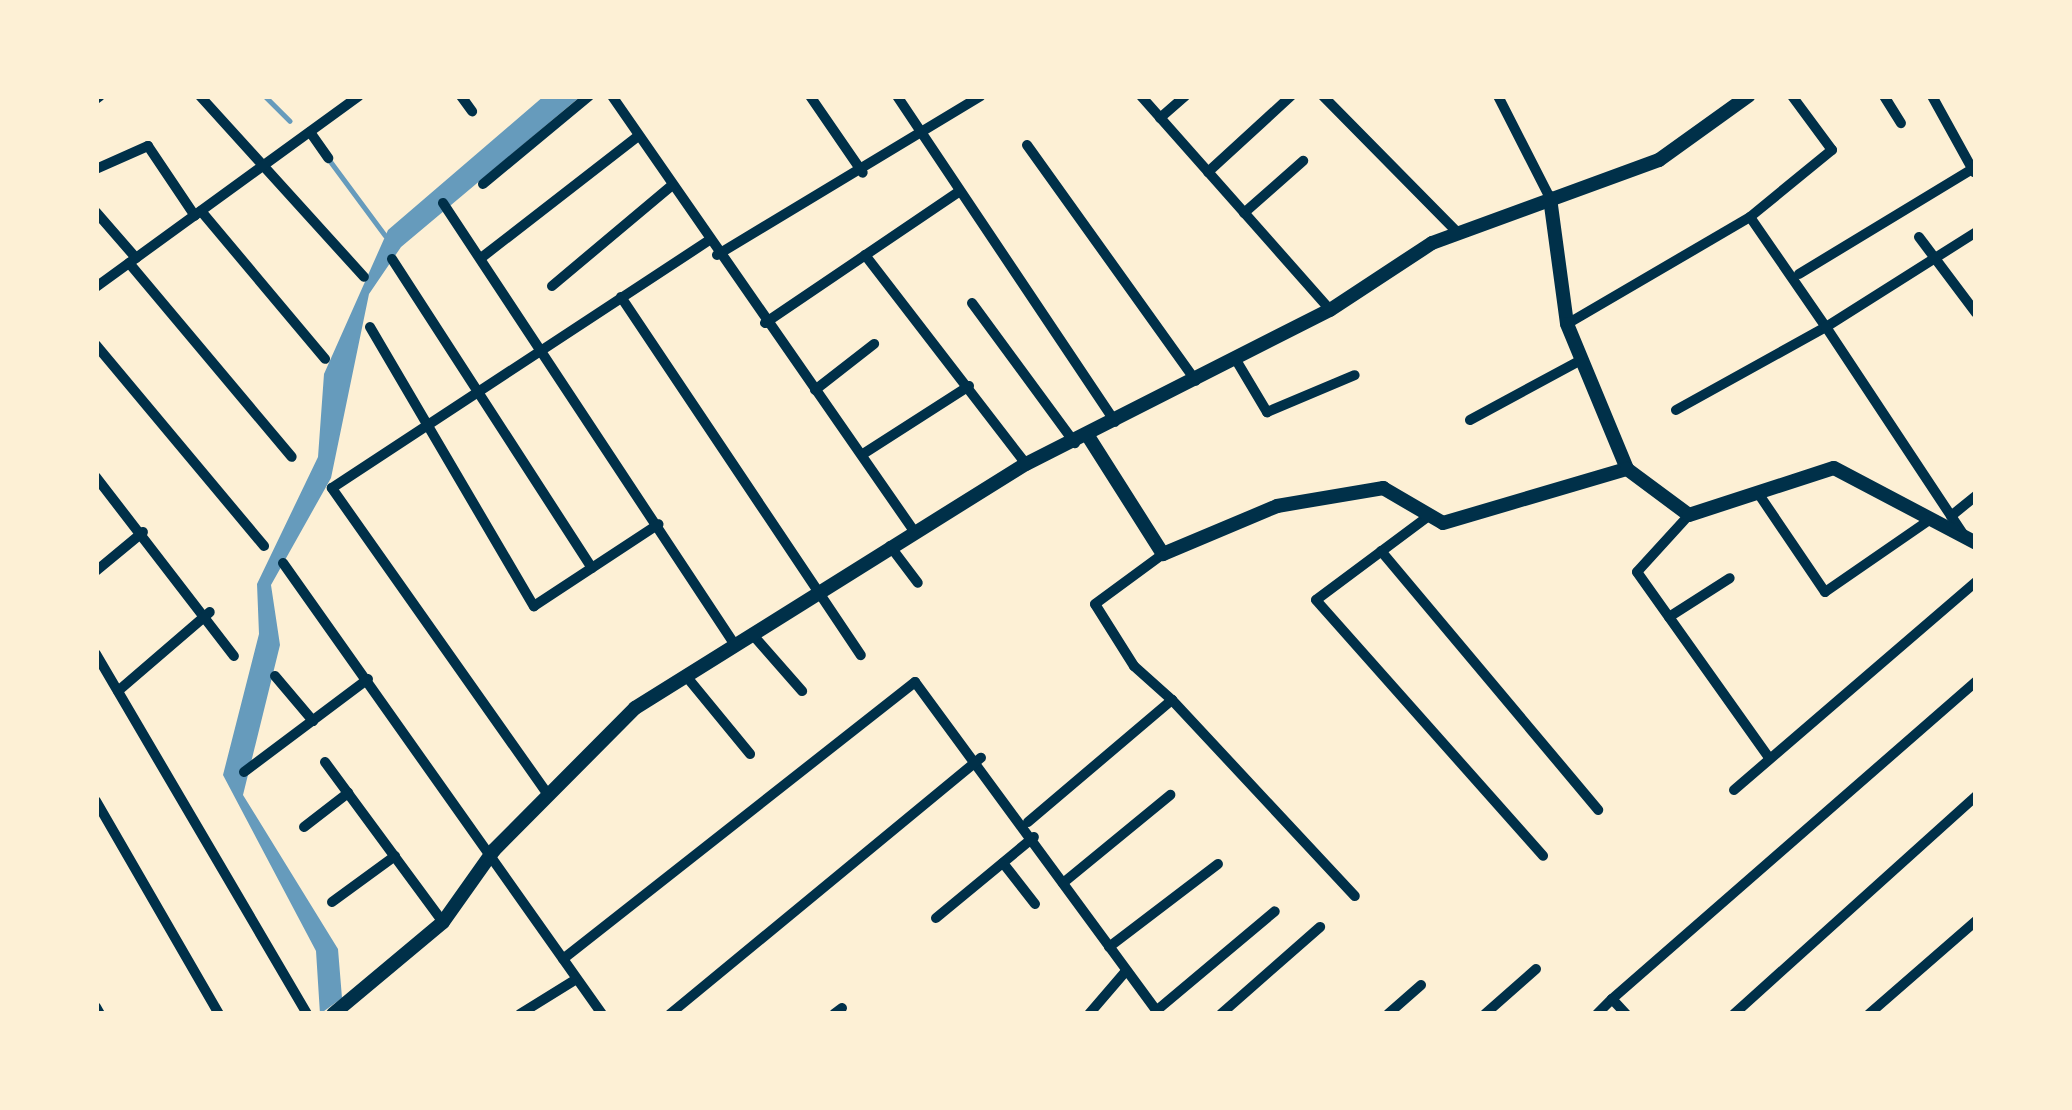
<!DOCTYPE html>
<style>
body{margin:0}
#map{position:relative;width:2072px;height:1110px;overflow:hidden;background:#fdf0d5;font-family:Quicksand,sans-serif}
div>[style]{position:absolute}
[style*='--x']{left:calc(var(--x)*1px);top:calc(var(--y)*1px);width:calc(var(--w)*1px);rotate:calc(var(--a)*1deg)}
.water>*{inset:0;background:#669bbc}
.stream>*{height:4.5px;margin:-2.25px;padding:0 2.25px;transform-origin:2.25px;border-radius:2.25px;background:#669bbc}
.minor>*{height:10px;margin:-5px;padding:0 5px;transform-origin:5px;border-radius:5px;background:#003049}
.tertiary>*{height:14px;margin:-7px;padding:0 7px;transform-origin:7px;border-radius:7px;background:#003049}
span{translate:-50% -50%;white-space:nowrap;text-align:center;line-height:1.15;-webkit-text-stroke:9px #fdf0d5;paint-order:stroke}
.frame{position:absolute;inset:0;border:99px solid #fdf0d5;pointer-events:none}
</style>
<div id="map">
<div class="water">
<i style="clip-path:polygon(544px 96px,581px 96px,401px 247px,369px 294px,331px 478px,271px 585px,280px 645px,243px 795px,338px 949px,342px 998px,320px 1014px,316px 951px,223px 775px,259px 634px,257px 584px,318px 457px,324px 374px,388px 230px)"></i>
</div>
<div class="stream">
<i style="--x:265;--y:96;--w:35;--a:45"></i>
<i style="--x:328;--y:158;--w:96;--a:53.5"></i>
</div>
<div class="minor">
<i style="--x:200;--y:96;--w:244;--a:47.8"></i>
<i style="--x:461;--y:96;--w:19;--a:54"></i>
<i style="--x:612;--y:96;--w:530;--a:55.23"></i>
<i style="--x:810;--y:96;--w:93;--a:55.5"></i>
<i style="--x:897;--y:96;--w:392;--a:56.2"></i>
<i style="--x:1141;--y:96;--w:286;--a:48.5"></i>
<i style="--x:1323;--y:96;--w:192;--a:45.4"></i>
<i style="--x:1498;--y:96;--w:114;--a:63"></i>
<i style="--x:1884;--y:96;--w:32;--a:58"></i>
<i style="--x:1932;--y:96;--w:87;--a:61.1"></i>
<i style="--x:96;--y:99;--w:5;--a:-37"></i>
<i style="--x:1160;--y:118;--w:33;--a:-41"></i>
<i style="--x:310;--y:132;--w:32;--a:55"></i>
<i style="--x:1027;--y:145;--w:290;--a:54.4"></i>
<i style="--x:96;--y:169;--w:57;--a:-23.9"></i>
<i style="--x:148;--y:146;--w:84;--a:56.1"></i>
<i style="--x:1208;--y:172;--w:113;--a:-42.5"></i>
<i style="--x:483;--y:184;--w:138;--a:-39.7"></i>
<i style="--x:443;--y:203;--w:530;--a:56.55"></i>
<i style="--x:201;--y:211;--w:193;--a:50"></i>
<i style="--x:96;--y:212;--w:61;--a:49"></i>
<i style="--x:1244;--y:213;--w:79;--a:-41.4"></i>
<i style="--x:1750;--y:217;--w:134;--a:55.4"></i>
<i style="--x:1826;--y:327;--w:178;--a:-32.3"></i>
<i style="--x:1919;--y:237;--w:95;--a:53.1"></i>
<i style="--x:717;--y:255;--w:308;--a:-31.1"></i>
<i style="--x:865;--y:255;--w:264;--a:52.4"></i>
<i style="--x:481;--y:258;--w:199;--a:-37.8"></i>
<i style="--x:392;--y:259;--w:368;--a:57.1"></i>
<i style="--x:129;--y:263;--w:253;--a:50"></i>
<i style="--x:1799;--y:274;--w:207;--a:-31.2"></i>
<i style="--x:552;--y:286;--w:155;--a:-40"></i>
<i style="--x:96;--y:287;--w:325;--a:-36"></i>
<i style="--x:621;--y:297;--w:431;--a:56.2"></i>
<i style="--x:972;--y:303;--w:174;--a:53.7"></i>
<i style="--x:765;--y:323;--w:235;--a:-34.1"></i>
<i style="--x:1567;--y:324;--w:212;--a:-30.3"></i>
<i style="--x:1750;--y:217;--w:106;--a:-39.3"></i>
<i style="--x:1832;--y:150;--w:67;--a:-126.5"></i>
<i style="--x:370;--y:327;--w:324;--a:59.6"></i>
<i style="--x:534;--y:606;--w:149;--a:-33.3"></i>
<i style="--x:96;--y:345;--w:262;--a:50.1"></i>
<i style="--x:1236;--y:360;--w:61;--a:59.2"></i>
<i style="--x:1267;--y:412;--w:95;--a:-22.8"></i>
<i style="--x:815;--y:390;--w:75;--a:-37.9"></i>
<i style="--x:1676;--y:410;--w:171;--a:-29"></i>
<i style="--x:1826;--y:327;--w:248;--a:56.5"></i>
<i style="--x:1470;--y:420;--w:126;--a:-28.4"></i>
<i style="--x:863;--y:454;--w:126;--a:-32.7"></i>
<i style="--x:96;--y:477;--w:226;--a:52.4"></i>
<i style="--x:1760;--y:496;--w:116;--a:55.9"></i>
<i style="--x:1825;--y:592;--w:129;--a:-34.6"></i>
<i style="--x:1689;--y:515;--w:77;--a:132.4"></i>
<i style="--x:1637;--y:572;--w:229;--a:54.6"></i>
<i style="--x:1951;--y:516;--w:32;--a:-39"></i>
<i style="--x:1426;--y:518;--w:137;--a:143.3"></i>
<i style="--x:1316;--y:600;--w:342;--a:48.4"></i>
<i style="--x:890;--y:546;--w:46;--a:52.9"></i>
<i style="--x:1381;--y:551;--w:338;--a:50"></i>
<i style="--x:283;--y:563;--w:552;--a:54.73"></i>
<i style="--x:96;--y:571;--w:61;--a:-39.7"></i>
<i style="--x:1669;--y:617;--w:72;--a:-32.6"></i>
<i style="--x:752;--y:634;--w:76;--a:48.7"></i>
<i style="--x:96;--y:654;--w:417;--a:59.6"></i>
<i style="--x:275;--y:676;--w:59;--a:49.8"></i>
<i style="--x:686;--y:676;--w:101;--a:50.6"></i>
<i style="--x:118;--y:691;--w:121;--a:-40.7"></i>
<i style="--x:1172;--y:700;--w:268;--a:47"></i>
<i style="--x:325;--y:762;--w:199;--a:53.6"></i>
<i style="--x:244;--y:772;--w:155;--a:-36.9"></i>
<i style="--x:1734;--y:790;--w:319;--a:-40.7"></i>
<i style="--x:549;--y:796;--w:377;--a:-125.2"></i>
<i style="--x:332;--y:488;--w:450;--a:-33.3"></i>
<i style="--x:96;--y:801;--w:246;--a:60"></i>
<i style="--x:1028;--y:822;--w:189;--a:-40.3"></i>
<i style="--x:1172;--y:700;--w:51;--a:-138.2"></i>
<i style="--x:1134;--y:666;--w:73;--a:-122.2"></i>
<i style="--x:1095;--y:604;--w:84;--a:-36.3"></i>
<i style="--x:304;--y:827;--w:56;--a:-37.7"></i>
<i style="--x:1003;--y:863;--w:52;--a:52"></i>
<i style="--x:1063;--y:883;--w:139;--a:-39.4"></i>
<i style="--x:332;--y:902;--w:78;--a:-36.1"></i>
<i style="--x:936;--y:918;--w:127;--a:-39.6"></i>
<i style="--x:1109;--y:947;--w:137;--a:-37.3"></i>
<i style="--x:563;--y:959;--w:448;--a:-38.2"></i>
<i style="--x:915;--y:682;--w:412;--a:53.7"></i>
<i style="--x:1612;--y:999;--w:483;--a:-41.1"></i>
<i style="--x:96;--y:1007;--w:8;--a:60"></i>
<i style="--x:1156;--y:1011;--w:155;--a:-40"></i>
<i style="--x:520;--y:1014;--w:65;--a:-31.7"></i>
<i style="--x:670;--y:1014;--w:403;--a:-39.5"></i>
<i style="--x:834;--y:1014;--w:10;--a:-37"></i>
<i style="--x:1089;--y:1014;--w:57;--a:-49.3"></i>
<i style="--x:1221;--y:1014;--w:132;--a:-41.3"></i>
<i style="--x:1388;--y:1014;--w:44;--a:-41.3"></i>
<i style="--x:1485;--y:1014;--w:68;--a:-41.4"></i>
<i style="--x:1597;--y:1014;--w:21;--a:-45"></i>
<i style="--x:1612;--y:999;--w:21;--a:47"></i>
<i style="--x:1734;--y:1014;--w:326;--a:-42"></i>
<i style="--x:1869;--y:1014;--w:142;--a:-41"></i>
</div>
<div class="tertiary">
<i style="--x:1550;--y:198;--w:127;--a:82.3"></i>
<i style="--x:1567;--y:324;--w:157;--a:67.5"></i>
<i style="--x:1088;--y:436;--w:140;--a:57.6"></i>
<i style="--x:1163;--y:554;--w:124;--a:-22.8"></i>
<i style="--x:1277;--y:506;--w:108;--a:-9.6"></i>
<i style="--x:1383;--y:488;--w:69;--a:30.3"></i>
<i style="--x:1443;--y:523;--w:192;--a:-16.4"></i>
<i style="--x:1627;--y:469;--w:77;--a:36.6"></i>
<i style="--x:1689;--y:515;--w:152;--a:-18"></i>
<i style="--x:1834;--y:468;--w:161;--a:27.8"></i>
<i style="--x:333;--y:1014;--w:143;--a:-39.9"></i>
<i style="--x:443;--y:922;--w:88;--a:-54.7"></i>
<i style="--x:494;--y:850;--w:200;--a:-45.2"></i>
<i style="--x:635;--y:708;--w:461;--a:-32"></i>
<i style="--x:1026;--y:464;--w:341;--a:-26.9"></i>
<i style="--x:1330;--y:310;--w:122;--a:-33.3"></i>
<i style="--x:1432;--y:243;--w:242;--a:-20.1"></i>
<i style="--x:1659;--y:160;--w:110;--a:-35.7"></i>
</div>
<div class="frame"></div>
</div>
